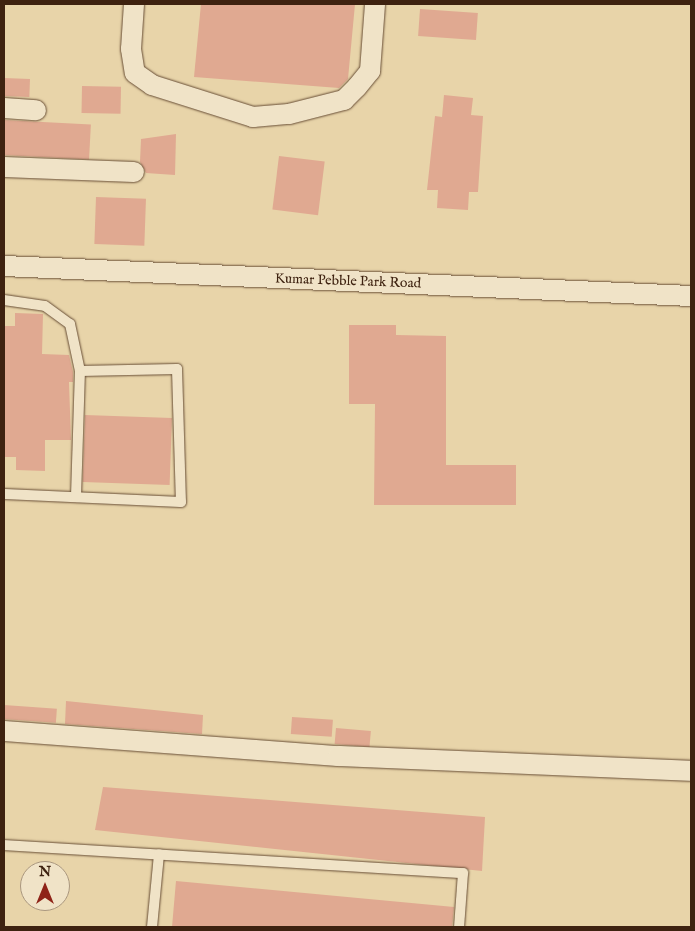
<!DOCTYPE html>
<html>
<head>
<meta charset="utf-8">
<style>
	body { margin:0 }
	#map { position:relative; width:695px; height:931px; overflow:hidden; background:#e8d4a9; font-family:"IM FELL English",serif }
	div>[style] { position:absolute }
	.building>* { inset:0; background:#e0a991; transform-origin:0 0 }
	.roads { filter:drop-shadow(0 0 1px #684e36) drop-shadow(0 0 1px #684e36) }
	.lane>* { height:10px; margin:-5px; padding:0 5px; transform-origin:5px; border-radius:5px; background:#f0e3c7 }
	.street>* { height:20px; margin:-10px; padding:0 10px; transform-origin:10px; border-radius:10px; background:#f0e3c7 }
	span { translate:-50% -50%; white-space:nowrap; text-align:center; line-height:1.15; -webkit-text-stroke:5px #f0e3c7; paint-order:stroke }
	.street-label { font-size:14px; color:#3e2210 }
	.frame { position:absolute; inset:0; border:5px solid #3e2210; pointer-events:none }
	.north { position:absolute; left:20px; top:861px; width:50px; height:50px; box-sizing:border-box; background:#f0e3c7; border:1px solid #a9967e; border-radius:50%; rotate:0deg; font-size:14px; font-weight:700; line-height:20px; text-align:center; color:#3e2210 }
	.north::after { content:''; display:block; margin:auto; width:18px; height:22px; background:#8f2418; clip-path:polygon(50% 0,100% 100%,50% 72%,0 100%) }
</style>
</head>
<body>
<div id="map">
	<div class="building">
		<i style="clip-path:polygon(201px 4px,355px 4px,348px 79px,339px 88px,194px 77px)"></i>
		<i style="left:420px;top:9px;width:58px;height:27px;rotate:4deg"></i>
		<i style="left:4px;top:78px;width:26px;height:18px;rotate:2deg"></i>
		<i style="left:82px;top:86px;width:39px;height:27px;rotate:1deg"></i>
		<i style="clip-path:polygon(444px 95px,473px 98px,471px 115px,483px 116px,478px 192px,469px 192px,468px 210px,437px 208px,438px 190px,427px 190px,435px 116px,442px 117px)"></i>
		<i style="left:4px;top:120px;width:87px;height:35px;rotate:3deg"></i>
		<i style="clip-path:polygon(176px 134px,175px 175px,146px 173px,140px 162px,141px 139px)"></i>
		<i style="left:279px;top:156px;width:46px;height:54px;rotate:7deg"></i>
		<i style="left:96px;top:197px;width:50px;height:47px;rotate:2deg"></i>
		<i style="clip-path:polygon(15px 313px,43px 314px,42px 354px,69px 355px,73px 372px,73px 382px,69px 382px,71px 440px,45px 440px,45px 471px,16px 470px,16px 457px,4px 457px,4px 326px,15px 326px)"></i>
		<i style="clip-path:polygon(349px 325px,396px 325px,396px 335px,446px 336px,446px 465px,516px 465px,516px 505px,374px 505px,375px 404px,349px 404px)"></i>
		<i style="left:85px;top:415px;width:87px;height:67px;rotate:2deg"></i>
		<i style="clip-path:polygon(66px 701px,203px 715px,202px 734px,65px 724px)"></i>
		<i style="left:4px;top:705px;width:53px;height:14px;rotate:4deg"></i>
		<i style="left:292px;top:717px;width:41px;height:17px;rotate:4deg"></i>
		<i style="left:336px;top:728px;width:35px;height:16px;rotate:5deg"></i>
		<i style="clip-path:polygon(103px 787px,485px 817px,482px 871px,95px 830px)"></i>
		<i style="clip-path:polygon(176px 881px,454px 907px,452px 927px,172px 927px)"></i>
	</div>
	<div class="roads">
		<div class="lane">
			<i style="left:4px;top:300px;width:41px;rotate:8.3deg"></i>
			<i style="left:45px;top:306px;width:31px;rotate:36deg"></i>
			<i style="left:70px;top:324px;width:48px;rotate:78deg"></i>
			<i style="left:80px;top:371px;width:97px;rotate:-1.2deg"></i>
			<i style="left:177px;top:369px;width:133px;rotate:88.3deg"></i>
			<i style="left:181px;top:502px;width:177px;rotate:-177.4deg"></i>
			<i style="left:76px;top:497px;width:126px;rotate:-88.2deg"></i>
			<i style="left:4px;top:845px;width:460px;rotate:3.5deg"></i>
			<i style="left:463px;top:873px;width:54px;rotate:94.2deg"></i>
			<i style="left:152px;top:927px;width:73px;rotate:-84.5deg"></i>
		</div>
		<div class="street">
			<i style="left:134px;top:4px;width:45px;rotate:93.8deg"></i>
			<i style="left:131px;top:49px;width:24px;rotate:81deg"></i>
			<i style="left:135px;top:73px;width:21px;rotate:35deg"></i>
			<i style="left:152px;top:85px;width:106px;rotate:17.6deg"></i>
			<i style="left:253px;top:117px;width:36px;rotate:-5deg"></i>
			<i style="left:289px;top:114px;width:57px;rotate:-14.3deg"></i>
			<i style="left:344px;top:100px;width:18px;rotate:-45deg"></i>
			<i style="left:357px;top:87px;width:21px;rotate:-51deg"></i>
			<i style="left:370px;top:71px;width:67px;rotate:-85.7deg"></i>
			<i style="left:4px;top:108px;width:32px;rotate:4deg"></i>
			<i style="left:4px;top:167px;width:130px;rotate:2.2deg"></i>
			<i style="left:4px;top:266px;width:688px;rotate:2.5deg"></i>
			<i style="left:4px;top:731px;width:335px;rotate:4.3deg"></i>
			<i style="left:338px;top:756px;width:353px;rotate:2.4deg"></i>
		</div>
	</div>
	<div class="street-label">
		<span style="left:348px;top:281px;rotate:2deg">Kumar Pebble Park Road</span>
	</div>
	<div class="frame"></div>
	<div class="north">N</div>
</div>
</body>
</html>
